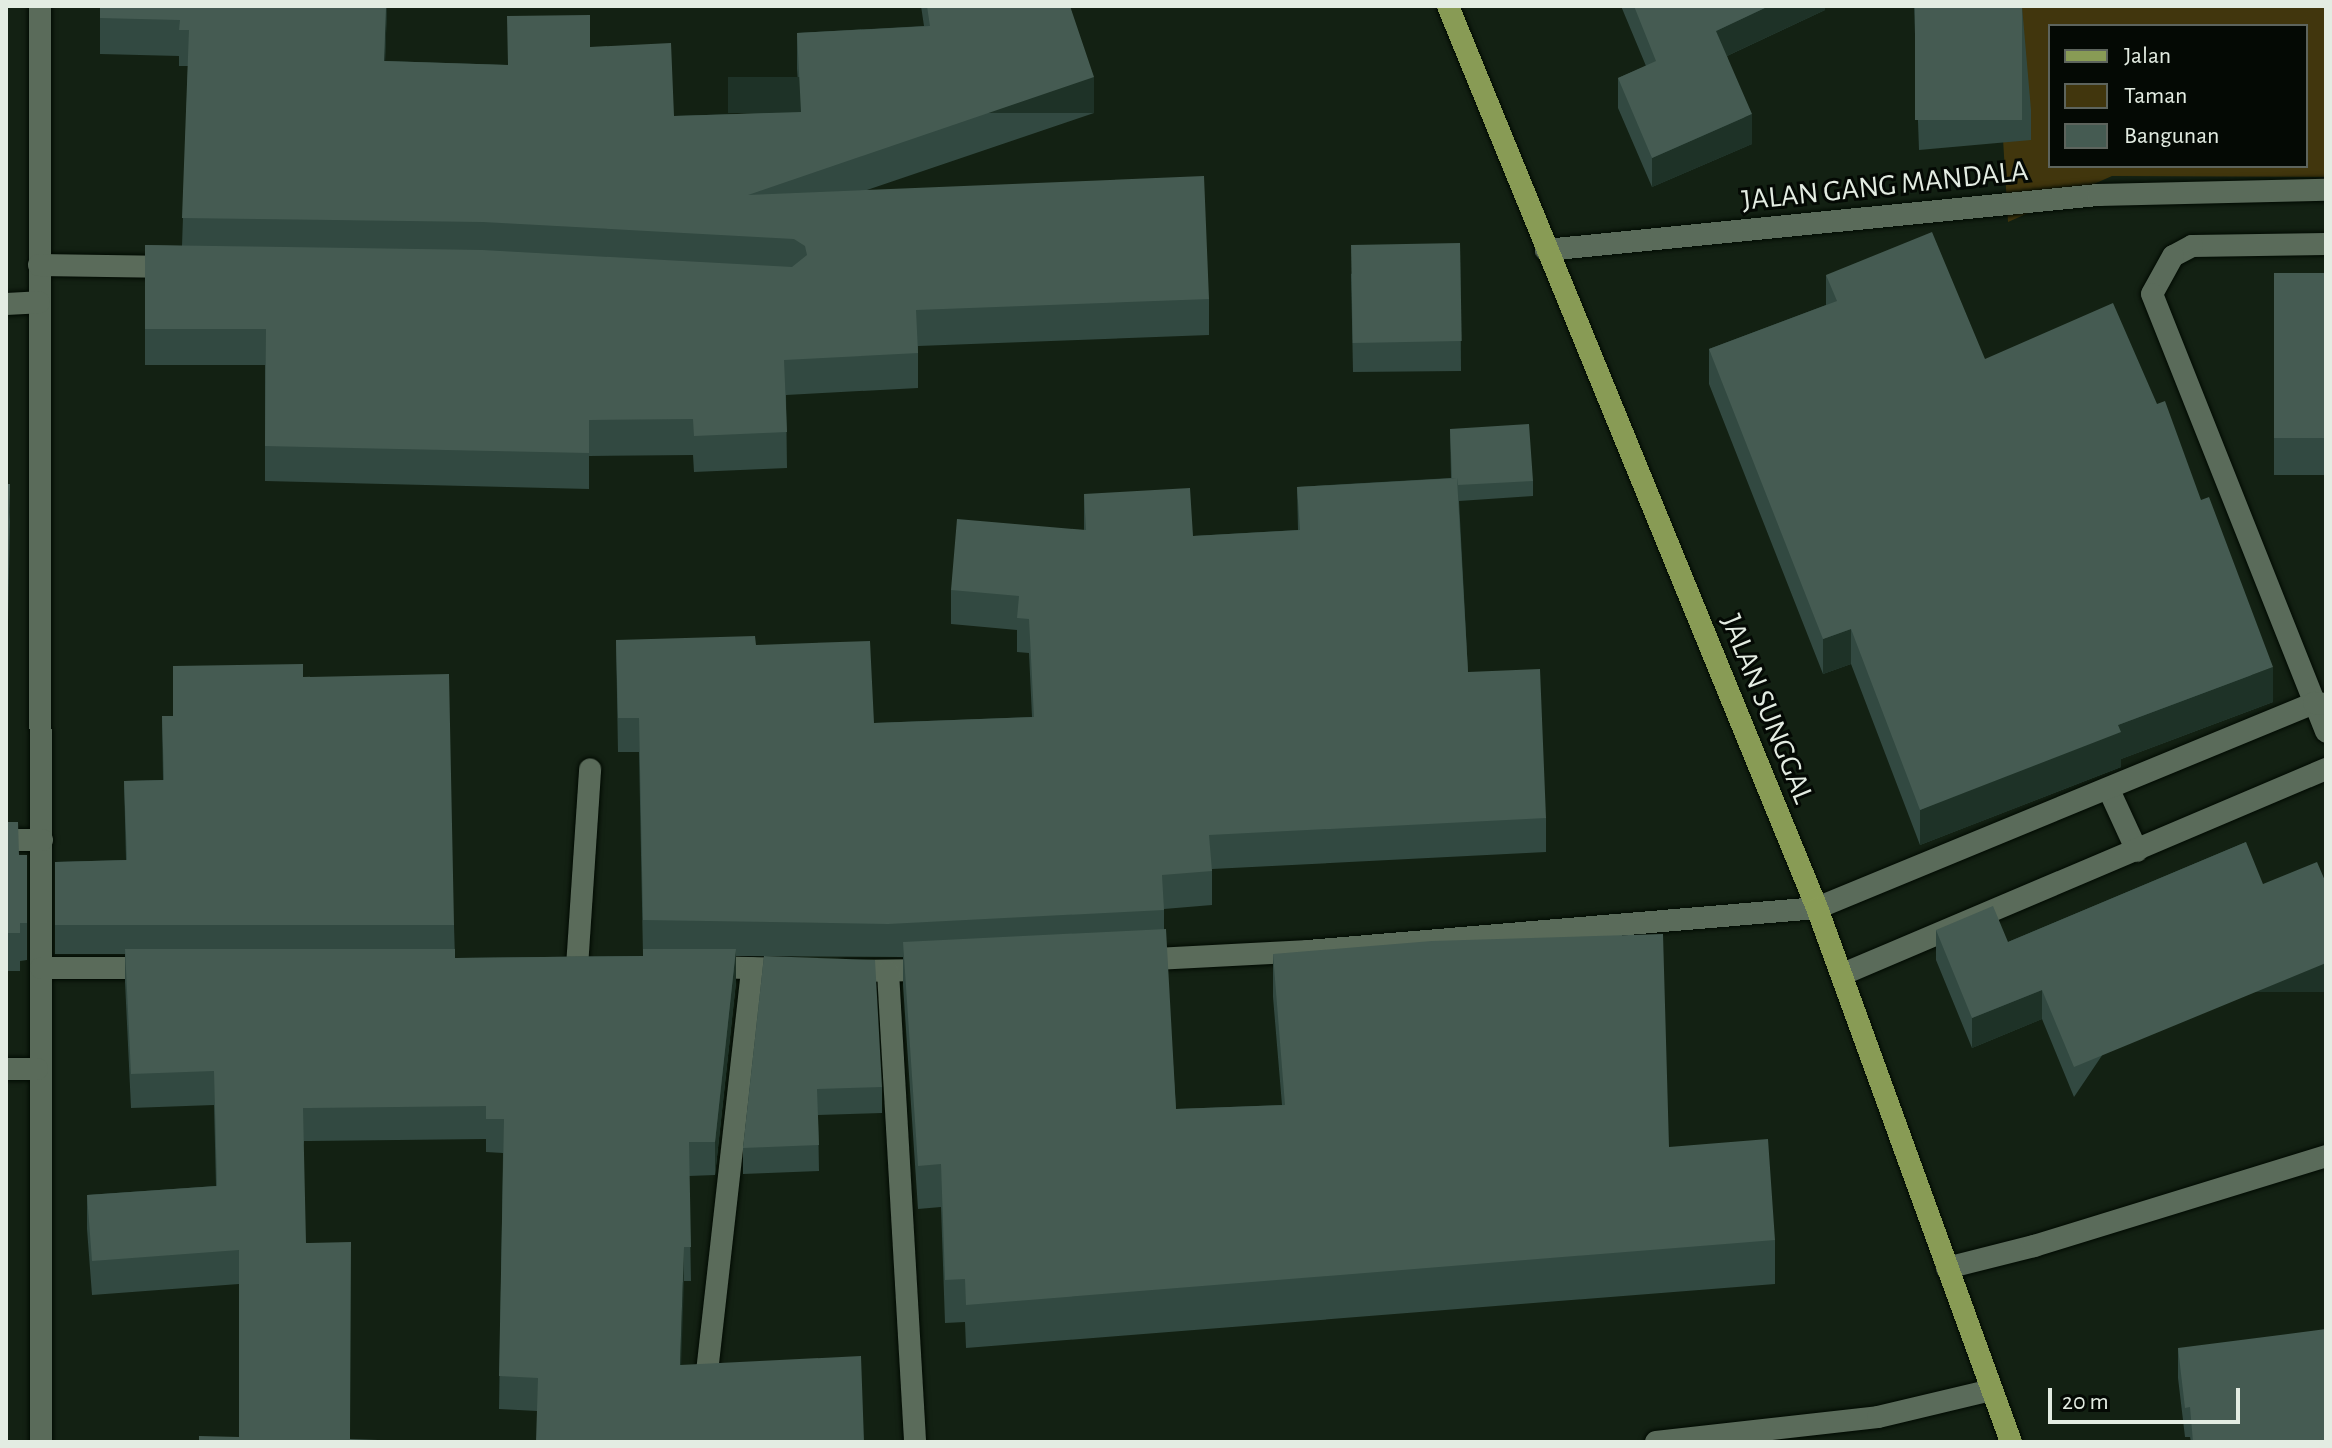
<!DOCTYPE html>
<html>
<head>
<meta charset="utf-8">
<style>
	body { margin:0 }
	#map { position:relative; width:2332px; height:1448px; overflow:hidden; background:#132113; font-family:"Alegreya Sans",sans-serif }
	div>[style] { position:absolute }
	.green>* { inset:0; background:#41360d }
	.roads { filter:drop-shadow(0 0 2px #010a02) drop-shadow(0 0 2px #010a02) }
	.service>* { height:22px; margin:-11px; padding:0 11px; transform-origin:11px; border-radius:11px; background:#5a6b5a }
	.minor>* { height:22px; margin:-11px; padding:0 11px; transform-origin:11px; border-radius:11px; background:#5a6b5a }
	.primary>* { height:22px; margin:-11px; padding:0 11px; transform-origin:11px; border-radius:11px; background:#889b55 }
	.wall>* { inset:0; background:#324941; transform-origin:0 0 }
	.shaded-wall>* { inset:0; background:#1e3227; transform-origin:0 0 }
	.building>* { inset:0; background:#455b52; transform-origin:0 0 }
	span { translate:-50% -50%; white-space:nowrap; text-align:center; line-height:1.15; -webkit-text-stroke:6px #040904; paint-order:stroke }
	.street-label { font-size:30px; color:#e3ece2 }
	.frame { position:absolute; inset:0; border:8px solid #e3ece2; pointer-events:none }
	.legend { position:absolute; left:2048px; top:24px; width:260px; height:144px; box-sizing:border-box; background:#040904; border:2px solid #5d645d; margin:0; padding:10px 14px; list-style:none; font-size:24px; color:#e3ece2 }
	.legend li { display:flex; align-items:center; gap:16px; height:40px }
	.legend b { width:40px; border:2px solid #5d645d }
	.scale { position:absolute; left:2048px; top:1388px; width:192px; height:36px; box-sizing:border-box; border:4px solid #e3ece2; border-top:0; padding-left:10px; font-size:24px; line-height:28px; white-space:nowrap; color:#e3ece2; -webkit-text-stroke:6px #040904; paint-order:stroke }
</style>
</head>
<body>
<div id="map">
	<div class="green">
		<i style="clip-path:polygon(evenodd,1995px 6px,2326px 6px,2326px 177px,2112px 176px,2008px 222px,1995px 6px,2050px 26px,2306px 26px,2306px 166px,2050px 166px,2050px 26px)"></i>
	</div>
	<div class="roads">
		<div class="service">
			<i style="left:577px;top:967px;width:198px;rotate:-86.2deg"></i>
			<i style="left:1947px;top:1268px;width:90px;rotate:-14.2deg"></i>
			<i style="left:2034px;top:1246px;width:306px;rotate:-17.1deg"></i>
		</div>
		<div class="minor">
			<i style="left:40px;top:6px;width:1436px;rotate:89.96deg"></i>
			<i style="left:2326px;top:244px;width:134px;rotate:179.1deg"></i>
			<i style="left:2192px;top:246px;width:21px;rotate:152deg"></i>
			<i style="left:2173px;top:256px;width:43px;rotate:118.9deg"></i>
			<i style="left:2152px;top:294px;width:471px;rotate:68.3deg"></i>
			<i style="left:1546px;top:250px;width:555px;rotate:-5.69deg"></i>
			<i style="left:2098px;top:195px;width:228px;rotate:-1.3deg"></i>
			<i style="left:39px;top:265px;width:135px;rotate:0.8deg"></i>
			<i style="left:6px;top:304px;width:33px;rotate:-3deg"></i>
			<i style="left:2109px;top:790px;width:67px;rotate:65.3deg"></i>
			<i style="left:6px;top:840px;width:36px"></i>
			<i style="left:1137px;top:960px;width:171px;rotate:-3deg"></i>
			<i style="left:1308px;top:951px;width:511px;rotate:-4.83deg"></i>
			<i style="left:1817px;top:908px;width:538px;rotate:-22.41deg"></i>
			<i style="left:2314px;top:703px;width:12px;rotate:5deg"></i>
			<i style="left:706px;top:967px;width:85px;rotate:1.3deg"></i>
			<i style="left:41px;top:968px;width:114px"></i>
			<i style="left:846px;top:971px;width:85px;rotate:-0.7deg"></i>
			<i style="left:888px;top:972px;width:471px;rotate:86.7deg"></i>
			<i style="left:1843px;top:974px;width:525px;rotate:-23deg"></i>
			<i style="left:6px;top:1069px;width:31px"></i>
			<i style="left:707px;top:1372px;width:406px;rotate:-83.6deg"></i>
			<i style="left:1656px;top:1442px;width:223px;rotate:-6.4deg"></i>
			<i style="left:1878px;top:1417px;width:116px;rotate:-13.4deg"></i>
		</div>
		<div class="primary">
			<i style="left:1448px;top:6px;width:975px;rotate:67.75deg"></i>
			<i style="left:1817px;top:908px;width:568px;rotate:70.03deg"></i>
		</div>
	</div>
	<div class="wall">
		<i style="clip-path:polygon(100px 6px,387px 6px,385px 61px,507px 65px,590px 47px,674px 116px,800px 112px,797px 69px,797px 33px,924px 26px,921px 6px,1070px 6px,1094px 113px,867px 190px,1209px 299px,1209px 335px,918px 346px,918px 388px,786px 395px,787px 468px,694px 472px,693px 455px,589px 456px,589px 489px,265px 481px,265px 365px,145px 365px,145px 245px,182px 246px,188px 66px,179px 66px,179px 56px,100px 54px)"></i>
		<i style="clip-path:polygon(1621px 6px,1825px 6px,1825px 10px,1727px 56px,1752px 144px,1652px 187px,1618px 108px,1618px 78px,1646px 66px)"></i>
		<i style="clip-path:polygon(1914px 6px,2022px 6px,2031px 110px,2031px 140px,1919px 150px)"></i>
		<i style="clip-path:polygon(1460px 243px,1461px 371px,1353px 372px,1351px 274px)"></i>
		<i style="left:2326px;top:273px;width:202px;height:52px;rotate:90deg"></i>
		<i style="clip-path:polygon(1826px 275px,1985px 359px,2273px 702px,2121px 759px,2121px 767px,1920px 845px,1851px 664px,1823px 674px,1709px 384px,1709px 349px,1826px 305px)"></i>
		<i style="clip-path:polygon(1450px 429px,1533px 481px,1533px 496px,1459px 501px,1468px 672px,1546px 818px,1546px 852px,1212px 869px,1212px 905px,1164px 909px,1164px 929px,1176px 1109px,1282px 1105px,1273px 997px,1273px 954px,1669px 1147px,1775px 1240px,1775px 1284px,966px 1348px,965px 1322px,945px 1323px,941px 1207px,918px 1209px,903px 985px,903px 957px,736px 956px,736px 982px,715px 1175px,689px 1176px,691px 1281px,684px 1281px,537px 1411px,499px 1409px,503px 1153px,486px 1152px,486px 1139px,304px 1141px,239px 1437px,239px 1284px,92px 1295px,87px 1229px,87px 1195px,216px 1186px,214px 1105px,131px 1108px,125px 982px,125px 954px,55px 954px,55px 862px,126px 860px,124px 781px,163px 780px,162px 716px,173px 716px,303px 677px,454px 925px,455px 958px,643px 956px,639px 752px,618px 752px,616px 640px,756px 645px,874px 723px,1032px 717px,1029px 653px,1017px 652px,1017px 630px,951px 624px,951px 590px,1084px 530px,1084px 494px,1193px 536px,1298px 530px,1297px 487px,1451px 478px)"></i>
		<i style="clip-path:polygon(6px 484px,10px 521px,7px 674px,6px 674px)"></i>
		<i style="clip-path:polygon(6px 822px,19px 855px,27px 855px,27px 960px,20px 961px,20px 971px,6px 971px)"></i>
		<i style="clip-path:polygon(2246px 842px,2074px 1097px,2042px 1019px,1972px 1048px,1936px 960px,1936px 930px,2008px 942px)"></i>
		<i style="clip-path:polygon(764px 956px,882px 1087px,882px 1113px,818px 1115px,819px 1171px,743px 1174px,743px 1148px)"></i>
		<i style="clip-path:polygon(2178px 1348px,2326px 1442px,2191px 1442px,2190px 1437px,2185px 1437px,2178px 1378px)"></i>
	</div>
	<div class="shaded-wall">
		<i style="clip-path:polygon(386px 6px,387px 6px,384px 96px,384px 61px)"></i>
		<i style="clip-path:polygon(1769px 6px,1825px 6px,1825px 10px,1716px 61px,1716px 31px)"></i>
		<i style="left:1094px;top:77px;width:36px;height:366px;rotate:90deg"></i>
		<i style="clip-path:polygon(1752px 114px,1752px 144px,1652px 187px,1652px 158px)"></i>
		<i style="clip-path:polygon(1851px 629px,1851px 664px,1823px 674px,1823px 639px)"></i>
		<i style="clip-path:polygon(2273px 667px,2273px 702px,2121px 759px,2121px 767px,1920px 845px,1920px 810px,2118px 725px)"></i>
		<i style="clip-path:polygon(736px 949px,736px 982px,715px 1175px,715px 1142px)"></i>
		<i style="left:2326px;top:963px;width:29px;height:273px;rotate:90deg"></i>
		<i style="clip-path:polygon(2042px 990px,2042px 1019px,1972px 1048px,1972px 1018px)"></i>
		<i style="clip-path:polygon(684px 1247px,684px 1281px,680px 1399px,680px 1365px)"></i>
	</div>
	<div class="building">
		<i style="clip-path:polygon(100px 6px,386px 6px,384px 61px,508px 65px,507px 16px,590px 15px,590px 47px,671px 43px,674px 116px,801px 112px,797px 33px,930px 26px,927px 6px,1070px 6px,1094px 77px,748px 195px,1204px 176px,1209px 299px,916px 310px,918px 353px,784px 360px,787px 432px,694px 436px,693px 419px,589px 420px,589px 453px,265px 446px,266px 329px,145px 329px,145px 245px,482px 250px,792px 267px,807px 255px,805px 246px,794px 239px,483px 222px,182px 218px,189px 30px,179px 30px,180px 20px,100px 18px)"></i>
		<i style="clip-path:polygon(1634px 6px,1769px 6px,1716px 31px,1752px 114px,1652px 158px,1618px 78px,1656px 61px)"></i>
		<i style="left:1915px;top:6px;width:107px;height:114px"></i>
		<i style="clip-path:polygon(1932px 232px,1985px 359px,2113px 303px,2157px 404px,2165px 401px,2201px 500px,2209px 497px,2273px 667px,2118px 725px,2121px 732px,1920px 810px,1851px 629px,1823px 639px,1709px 349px,1837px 301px,1826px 275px)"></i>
		<i style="left:1460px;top:243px;width:98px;height:109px;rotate:89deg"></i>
		<i style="left:2326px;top:273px;width:165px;height:52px;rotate:90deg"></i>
		<i style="clip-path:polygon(1529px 424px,1533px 481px,1458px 485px,1457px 478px,1452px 478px,1450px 429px)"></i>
		<i style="clip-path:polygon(1457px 478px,1468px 672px,1540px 669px,1546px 818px,1209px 835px,1212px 871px,1162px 875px,1164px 910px,888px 924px,643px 920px,639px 718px,618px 718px,616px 640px,755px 636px,756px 645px,870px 641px,874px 723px,1034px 717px,1029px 619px,1017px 618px,1019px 596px,951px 590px,957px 519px,1086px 530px,1084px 494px,1190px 488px,1193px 536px,1300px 530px,1297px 487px)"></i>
		<i style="clip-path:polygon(6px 484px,10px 484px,7px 637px,6px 637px)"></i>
		<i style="clip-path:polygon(303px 664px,303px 677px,449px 674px,454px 925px,55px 925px,55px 862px,127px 860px,124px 781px,164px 780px,162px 716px,173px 716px,173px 666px)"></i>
		<i style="clip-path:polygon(6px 822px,18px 822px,19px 855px,27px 855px,27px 923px,20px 923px,20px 933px,6px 933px)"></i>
		<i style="clip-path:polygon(2246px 842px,2263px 884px,2317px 862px,2326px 883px,2326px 963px,2074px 1067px,2042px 990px,1972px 1018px,1936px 930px,1993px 906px,2008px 942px)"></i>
		<i style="clip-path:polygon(1166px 929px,1176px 1109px,1285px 1105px,1273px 954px,1432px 941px,1663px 934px,1669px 1147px,1768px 1139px,1775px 1240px,966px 1305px,965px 1279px,945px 1280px,941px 1164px,918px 1166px,903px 942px)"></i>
		<i style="clip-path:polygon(125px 949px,455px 949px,455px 958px,643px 956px,643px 949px,736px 949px,715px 1142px,689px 1142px,691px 1247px,684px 1247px,680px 1365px,861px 1356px,864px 1442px,536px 1442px,538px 1378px,499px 1376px,504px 1119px,486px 1119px,486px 1106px,303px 1108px,306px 1243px,351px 1242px,350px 1439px,435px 1442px,199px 1442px,199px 1436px,239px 1437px,239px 1250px,92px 1261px,87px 1195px,217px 1186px,214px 1071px,131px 1074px)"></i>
		<i style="clip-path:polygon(764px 956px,875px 960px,882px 1087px,817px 1089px,819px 1145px,743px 1148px)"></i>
		<i style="clip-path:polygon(2326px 1329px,2326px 1442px,2193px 1442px,2190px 1407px,2185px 1408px,2178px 1348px)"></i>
	</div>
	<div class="street-label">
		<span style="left:1885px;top:186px;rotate:-6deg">JALAN GANG MANDALA</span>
		<span style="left:1767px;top:709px;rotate:68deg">JALAN SUNGGAL</span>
	</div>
	<div class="frame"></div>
	<ul class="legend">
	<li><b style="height:10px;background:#889b55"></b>Jalan</li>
	<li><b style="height:22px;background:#41360d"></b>Taman</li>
	<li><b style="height:22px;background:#455b52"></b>Bangunan</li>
	</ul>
	<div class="scale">20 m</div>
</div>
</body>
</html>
